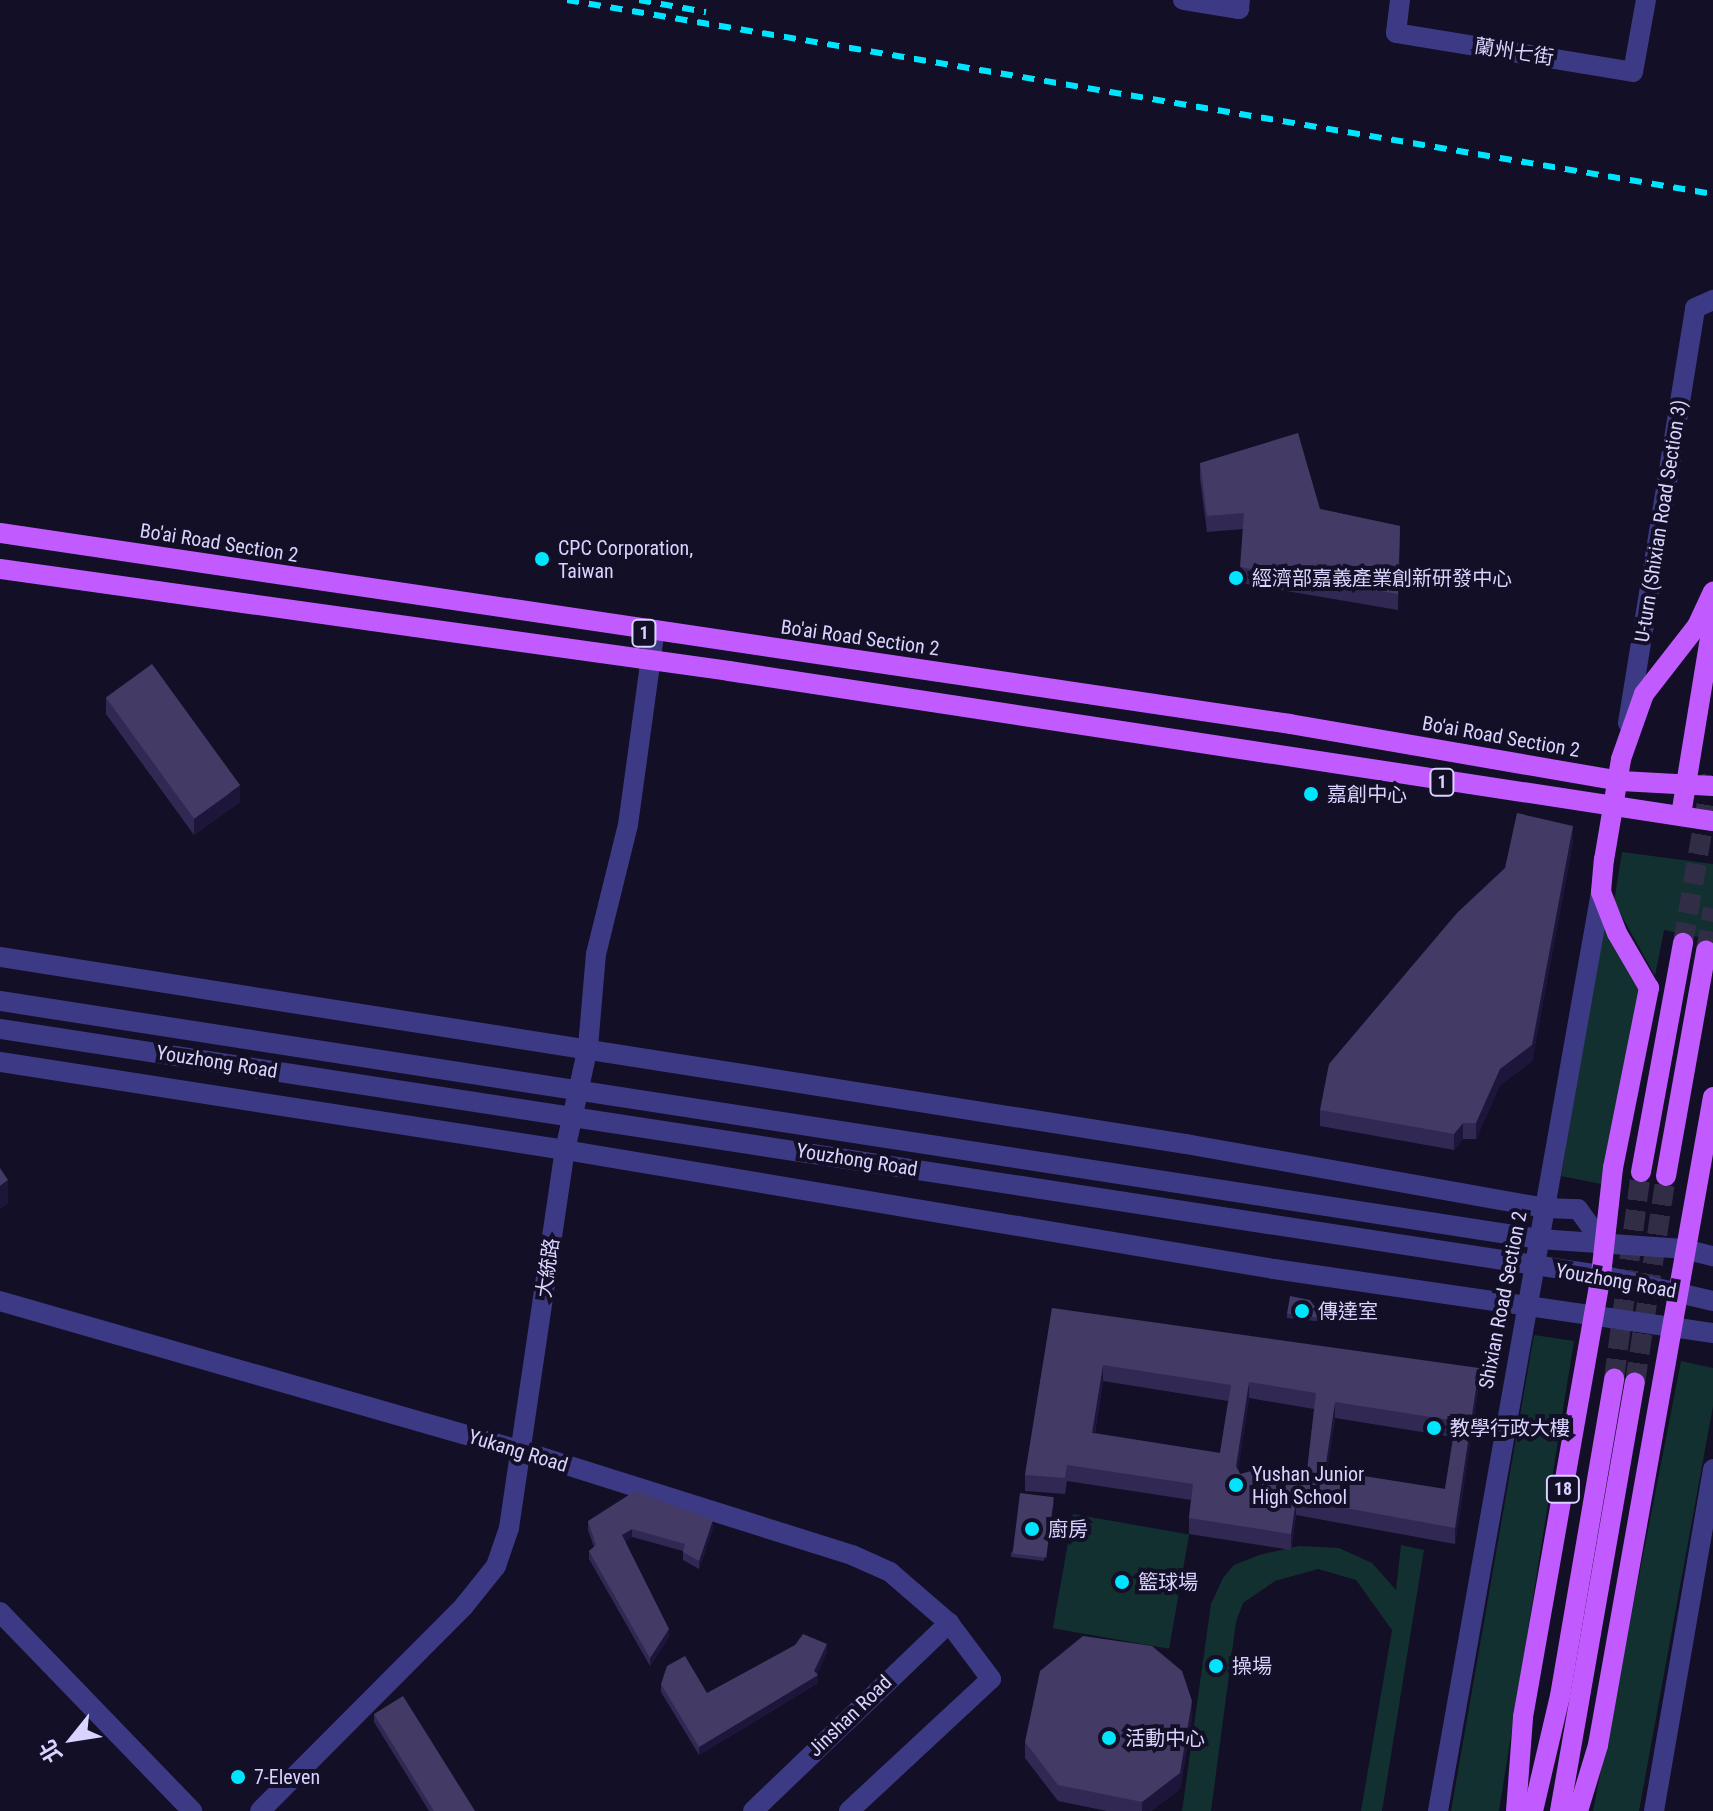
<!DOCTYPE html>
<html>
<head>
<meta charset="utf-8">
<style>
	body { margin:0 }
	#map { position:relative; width:1713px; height:1811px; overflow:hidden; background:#130f26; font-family:"Roboto Condensed","Noto Sans TC",sans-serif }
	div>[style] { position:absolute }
	.green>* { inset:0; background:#12302f; transform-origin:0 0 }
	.major-tunnel>* { height:20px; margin-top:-10px; transform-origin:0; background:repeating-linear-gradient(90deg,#312d47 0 20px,transparent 0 30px) }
	.minor>* { height:20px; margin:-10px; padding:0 10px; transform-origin:10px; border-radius:10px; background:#3d3a85 }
	.major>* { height:20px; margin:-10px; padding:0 10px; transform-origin:10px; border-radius:10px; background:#c25bff }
	.rail>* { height:6px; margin-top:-3px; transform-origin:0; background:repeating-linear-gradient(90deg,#00e5ff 0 12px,transparent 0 22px) }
	.wall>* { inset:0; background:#312854; transform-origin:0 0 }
	.shaded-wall>* { inset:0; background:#1d163a }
	.building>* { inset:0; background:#433a66; transform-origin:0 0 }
	.dots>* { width:22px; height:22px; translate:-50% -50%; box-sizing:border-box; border:4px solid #130f26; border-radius:50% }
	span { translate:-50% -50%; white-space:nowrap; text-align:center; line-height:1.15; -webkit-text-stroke:8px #130f26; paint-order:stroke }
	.shield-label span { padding:2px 6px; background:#130f26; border:2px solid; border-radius:6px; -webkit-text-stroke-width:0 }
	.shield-label { font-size:18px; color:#d9d4ff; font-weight:700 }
	.street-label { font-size:20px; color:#d9d4ff }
	.poi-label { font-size:20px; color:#d9d4ff }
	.left { translate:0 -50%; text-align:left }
	.north { position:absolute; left:32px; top:1699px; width:80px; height:80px; -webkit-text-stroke:6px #130f26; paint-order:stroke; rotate:240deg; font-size:22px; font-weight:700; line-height:32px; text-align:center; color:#d9d4ff }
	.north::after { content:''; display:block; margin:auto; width:28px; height:36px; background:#d9d4ff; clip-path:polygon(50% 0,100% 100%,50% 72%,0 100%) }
</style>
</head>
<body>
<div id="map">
	<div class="green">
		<i style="clip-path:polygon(1622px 852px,1713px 864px,1713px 940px,1664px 930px,1655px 976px,1614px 902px)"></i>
		<i style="clip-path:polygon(1605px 920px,1641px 989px,1601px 1184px,1561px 1176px)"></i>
		<i style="clip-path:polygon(1534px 1335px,1574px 1341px,1499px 1811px,1451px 1811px)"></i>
		<i style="clip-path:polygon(1681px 1361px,1713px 1368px,1713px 1406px,1639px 1811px,1593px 1811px)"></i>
		<i style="left:1073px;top:1514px;width:118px;height:116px;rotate:10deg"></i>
		<i style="clip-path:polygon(1401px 1545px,1424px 1550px,1382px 1811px,1361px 1811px,1392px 1630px,1356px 1580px,1318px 1569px,1275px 1581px,1243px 1603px,1236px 1622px,1211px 1811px,1182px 1811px,1211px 1604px,1223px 1578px,1234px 1565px,1259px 1555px,1299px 1546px,1339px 1548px,1372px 1563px,1396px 1590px)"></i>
	</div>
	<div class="major-tunnel">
		<i style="left:1683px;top:943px;width:178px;rotate:-80.3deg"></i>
		<i style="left:1706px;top:951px;width:43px;rotate:-80.5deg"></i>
		<i style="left:1614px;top:1379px;width:209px;rotate:-82.6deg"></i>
		<i style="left:1635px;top:1383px;width:209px;rotate:-81.5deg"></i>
	</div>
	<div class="minor">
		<i style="left:1183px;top:0;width:57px;rotate:9.1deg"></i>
		<i style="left:1239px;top:9px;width:9px;rotate:-84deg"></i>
		<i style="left:1400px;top:0;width:33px;rotate:97deg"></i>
		<i style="left:1396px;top:33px;width:240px;rotate:9.3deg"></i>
		<i style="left:1633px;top:72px;width:73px;rotate:-79.8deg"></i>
		<i style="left:1628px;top:723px;width:420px;rotate:-80.8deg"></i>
		<i style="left:1695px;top:308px;width:20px;rotate:-24deg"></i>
		<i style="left:0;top:957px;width:1201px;rotate:8.96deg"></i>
		<i style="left:1186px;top:1144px;width:364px;rotate:10.1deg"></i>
		<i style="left:1544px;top:1208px;width:34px;rotate:2deg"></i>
		<i style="left:1578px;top:1209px;width:43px;rotate:54.5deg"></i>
		<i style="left:0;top:1001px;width:1557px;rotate:8.79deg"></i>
		<i style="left:1539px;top:1239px;width:145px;rotate:3.9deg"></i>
		<i style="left:1684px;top:1249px;width:30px;rotate:14deg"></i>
		<i style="left:0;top:1029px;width:1620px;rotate:8.74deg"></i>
		<i style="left:1601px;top:1275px;width:115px;rotate:13.1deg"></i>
		<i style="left:0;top:1062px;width:572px;rotate:8.85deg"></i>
		<i style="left:565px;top:1150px;width:719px;rotate:9.53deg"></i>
		<i style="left:1274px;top:1269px;width:444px;rotate:8.3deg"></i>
		<i style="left:0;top:1301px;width:543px;rotate:16.03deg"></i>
		<i style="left:522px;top:1451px;width:346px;rotate:17.5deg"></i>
		<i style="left:852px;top:1555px;width:42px;rotate:24.1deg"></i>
		<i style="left:890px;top:1572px;width:78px;rotate:40.8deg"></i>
		<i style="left:949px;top:1623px;width:70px;rotate:53.1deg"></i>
		<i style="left:991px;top:1679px;width:194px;rotate:137.1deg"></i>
		<i style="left:0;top:1612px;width:277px;rotate:46deg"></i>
		<i style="left:260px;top:1811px;width:289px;rotate:-45.1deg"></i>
		<i style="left:464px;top:1606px;width:51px;rotate:-51.3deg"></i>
		<i style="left:496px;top:1566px;width:40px;rotate:-71.1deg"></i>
		<i style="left:509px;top:1528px;width:382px;rotate:-81.6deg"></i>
		<i style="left:565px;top:1150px;width:106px;rotate:-77.4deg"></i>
		<i style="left:588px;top:1047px;width:93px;rotate:-85.1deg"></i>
		<i style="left:596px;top:954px;width:133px;rotate:-76.1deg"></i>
		<i style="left:628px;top:825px;width:193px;rotate:-82.2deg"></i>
		<i style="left:753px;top:1811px;width:272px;rotate:-43.8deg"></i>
		<i style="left:1438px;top:1811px;width:933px;rotate:-79.94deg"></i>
		<i style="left:1654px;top:1811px;width:347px;rotate:-80.2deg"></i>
	</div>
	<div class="major">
		<i style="left:0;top:533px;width:1304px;rotate:8.42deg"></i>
		<i style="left:1290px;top:724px;width:336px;rotate:9.8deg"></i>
		<i style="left:1621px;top:781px;width:92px;rotate:3.1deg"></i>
		<i style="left:0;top:569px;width:736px;rotate:7.96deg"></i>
		<i style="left:729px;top:671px;width:995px;rotate:8.67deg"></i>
		<i style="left:1681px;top:815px;width:199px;rotate:-80.7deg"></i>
		<i style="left:1641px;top:1172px;width:233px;rotate:-79.6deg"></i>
		<i style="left:1666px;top:1176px;width:229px;rotate:-79.9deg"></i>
		<i style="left:1516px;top:1811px;width:94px;rotate:-85.7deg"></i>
		<i style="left:1523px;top:1717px;width:449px;rotate:-80deg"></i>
		<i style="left:1601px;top:1275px;width:108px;rotate:-83.6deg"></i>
		<i style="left:1613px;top:1168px;width:184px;rotate:-78.7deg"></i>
		<i style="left:1649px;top:988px;width:64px;rotate:-120.2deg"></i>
		<i style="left:1617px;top:933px;width:44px;rotate:-111.3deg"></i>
		<i style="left:1601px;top:892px;width:32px;rotate:-85deg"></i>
		<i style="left:1604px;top:860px;width:102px;rotate:-80.4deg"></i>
		<i style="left:1621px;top:759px;width:69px;rotate:-70.5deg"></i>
		<i style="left:1644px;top:694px;width:86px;rotate:-52.1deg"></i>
		<i style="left:1697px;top:626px;width:38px;rotate:-65deg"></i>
		<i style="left:1533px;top:1811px;width:118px;rotate:-76.8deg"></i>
		<i style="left:1560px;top:1696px;width:322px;rotate:-80.3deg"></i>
		<i style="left:1560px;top:1811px;width:435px;rotate:-80.1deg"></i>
		<i style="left:1578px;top:1811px;width:69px;rotate:-73.1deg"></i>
		<i style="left:1598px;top:1745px;width:658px;rotate:-79.94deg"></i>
	</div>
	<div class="rail">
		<i style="left:567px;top:0;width:1162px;rotate:9.61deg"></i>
		<i style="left:639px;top:0;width:68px;rotate:10.2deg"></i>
	</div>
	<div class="wall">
		<i style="clip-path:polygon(1200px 463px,1320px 509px,1400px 526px,1398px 610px,1240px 583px,1243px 529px,1207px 532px,1200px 479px)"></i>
		<i style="clip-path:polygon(106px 698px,240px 802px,194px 835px,106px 714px)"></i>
		<i style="clip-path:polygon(1573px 842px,1532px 1061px,1500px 1085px,1476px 1139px,1463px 1139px,1454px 1150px,1320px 1126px,1320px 1110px)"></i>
		<i style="clip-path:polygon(evenodd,1052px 1308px,1479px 1384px,1455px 1544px,1296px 1515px,1291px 1550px,1189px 1534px,1189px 1518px,1191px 1500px,1067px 1481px,1065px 1494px,1025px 1491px,1025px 1475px,1052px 1308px,1103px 1381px,1228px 1401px,1220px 1453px,1095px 1433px,1103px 1381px,1052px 1308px,1249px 1398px,1314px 1409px,1306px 1480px,1289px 1483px,1240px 1474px,1238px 1469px,1249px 1398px,1052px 1308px,1335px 1418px,1453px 1437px,1445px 1489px,1327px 1470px,1335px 1418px)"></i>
		<i style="left:1287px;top:1314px;width:36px;height:4px;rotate:6deg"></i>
		<i style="clip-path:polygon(1054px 1501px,1044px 1561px,1011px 1557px,1011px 1553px)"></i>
		<i style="clip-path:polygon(588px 1521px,713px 1528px,699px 1569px,683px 1560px,683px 1551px,632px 1537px,625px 1541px,669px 1637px,650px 1666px,589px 1559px,589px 1551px,594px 1547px,588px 1530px)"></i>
		<i style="clip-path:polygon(827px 1652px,817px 1674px,818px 1683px,699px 1755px,661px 1692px,661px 1684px,707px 1693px)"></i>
		<i style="clip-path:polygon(374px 1714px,475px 1811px,429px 1811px,374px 1722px)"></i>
		<i style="clip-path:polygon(1192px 1717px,1180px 1789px,1151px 1811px,1107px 1811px,1058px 1801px,1025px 1758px,1025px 1742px)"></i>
	</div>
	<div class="shaded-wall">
		<i style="clip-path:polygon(240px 786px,240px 802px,194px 835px,194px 819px)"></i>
		<i style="clip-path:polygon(1573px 826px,1573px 842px,1532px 1061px,1500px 1085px,1476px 1139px,1476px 1123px)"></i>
		<i style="clip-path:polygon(1463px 1123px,1463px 1139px,1454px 1150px,1454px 1134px)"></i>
		<i style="clip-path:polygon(8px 1180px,8px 1204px,0 1209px,0 1186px)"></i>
		<i style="clip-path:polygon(1103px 1365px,1103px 1381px,1092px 1449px,1092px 1433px)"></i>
		<i style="clip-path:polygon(1479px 1368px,1479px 1384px,1455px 1544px,1455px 1528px)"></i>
		<i style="clip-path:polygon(1249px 1382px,1249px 1398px,1236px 1482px,1236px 1466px)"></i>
		<i style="clip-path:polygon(1335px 1402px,1335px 1418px,1325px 1486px,1325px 1470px)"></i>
		<i style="clip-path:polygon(1296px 1499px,1296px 1515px,1291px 1550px,1291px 1534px)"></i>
		<i style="clip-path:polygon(713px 1520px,713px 1528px,699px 1569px,699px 1561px)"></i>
		<i style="clip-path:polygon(632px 1529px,632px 1537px,622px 1543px,622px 1535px)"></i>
		<i style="clip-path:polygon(669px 1629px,669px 1637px,650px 1666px,650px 1658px)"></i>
		<i style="clip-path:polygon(827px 1644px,827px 1652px,816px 1676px,818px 1675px,818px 1683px,699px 1755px,699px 1747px,814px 1671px)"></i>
		<i style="clip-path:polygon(1192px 1701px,1192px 1717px,1180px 1789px,1151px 1811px,1142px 1811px,1142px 1802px)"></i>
	</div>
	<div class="building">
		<i style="clip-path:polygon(1298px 433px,1320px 509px,1400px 526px,1398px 594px,1240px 567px,1244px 513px,1207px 516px,1200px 463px)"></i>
		<i style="left:152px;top:664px;width:150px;height:57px;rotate:54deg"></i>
		<i style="clip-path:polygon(1517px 813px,1573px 826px,1532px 1045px,1500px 1069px,1476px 1123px,1463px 1123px,1454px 1134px,1320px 1110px,1329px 1064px,1457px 913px,1505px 868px)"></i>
		<i style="clip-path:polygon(0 1168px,8px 1180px,0 1186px)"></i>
		<i style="clip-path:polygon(1290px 1296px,1310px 1300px,1323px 1318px,1287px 1314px)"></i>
		<i style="clip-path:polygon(evenodd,1052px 1308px,1479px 1368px,1455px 1528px,1296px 1499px,1291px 1534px,1189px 1518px,1193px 1484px,1067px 1465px,1065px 1478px,1025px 1475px,1052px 1308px,1103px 1365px,1231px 1385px,1220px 1453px,1092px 1433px,1103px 1365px,1052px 1308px,1249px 1382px,1316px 1393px,1306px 1480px,1288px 1483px,1289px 1476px,1255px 1470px,1240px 1474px,1236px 1466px,1249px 1382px,1052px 1308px,1335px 1402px,1456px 1421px,1445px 1489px,1325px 1470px,1335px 1402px)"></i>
		<i style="clip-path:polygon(635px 1491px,713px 1520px,699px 1561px,683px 1552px,685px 1544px,632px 1529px,622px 1535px,669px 1629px,650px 1658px,589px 1551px,596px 1545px,588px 1521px)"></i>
		<i style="left:1020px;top:1493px;width:34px;height:61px;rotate:7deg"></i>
		<i style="clip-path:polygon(803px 1634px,827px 1644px,814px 1671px,818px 1675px,699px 1747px,661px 1684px,667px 1666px,685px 1656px,707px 1693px,795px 1645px)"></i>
		<i style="clip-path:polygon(1083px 1636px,1152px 1646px,1182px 1671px,1192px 1701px,1180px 1773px,1142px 1802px,1058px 1785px,1025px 1742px,1040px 1671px)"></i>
		<i style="clip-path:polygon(403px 1696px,475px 1811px,434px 1811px,374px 1714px)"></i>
	</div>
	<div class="dots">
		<i style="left:542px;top:559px;background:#00e5ff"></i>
		<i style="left:1236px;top:578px;background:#00e5ff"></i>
		<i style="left:1311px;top:794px;background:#00e5ff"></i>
		<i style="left:1302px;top:1311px;background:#00e5ff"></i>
		<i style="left:1434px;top:1428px;background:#00e5ff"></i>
		<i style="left:1236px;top:1485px;background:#00e5ff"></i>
		<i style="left:1032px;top:1529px;background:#00e5ff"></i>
		<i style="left:1122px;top:1582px;background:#00e5ff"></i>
		<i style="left:1216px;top:1666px;background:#00e5ff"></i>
		<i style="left:1109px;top:1738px;background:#00e5ff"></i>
		<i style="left:238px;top:1777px;background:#00e5ff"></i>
	</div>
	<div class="shield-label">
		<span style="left:644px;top:633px">1</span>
		<span style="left:1442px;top:782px">1</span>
		<span style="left:1563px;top:1489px">18</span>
	</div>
	<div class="street-label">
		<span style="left:1514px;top:52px;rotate:9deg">蘭州七街</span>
		<span style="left:1661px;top:521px;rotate:-81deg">U-turn (Shixian Road Section 3)</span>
		<span style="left:219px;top:543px;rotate:9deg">Bo'ai Road Section 2</span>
		<span style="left:860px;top:638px;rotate:8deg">Bo'ai Road Section 2</span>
		<span style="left:1501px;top:737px;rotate:10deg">Bo'ai Road Section 2</span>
		<span style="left:217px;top:1062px;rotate:9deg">Youzhong Road</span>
		<span style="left:857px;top:1160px;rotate:9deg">Youzhong Road</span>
		<span style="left:548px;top:1268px;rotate:-82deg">大統路</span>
		<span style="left:1616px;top:1281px;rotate:10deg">Youzhong Road</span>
		<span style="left:1503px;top:1300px;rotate:-79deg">Shixian Road Section 2</span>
		<span style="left:518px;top:1451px;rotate:17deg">Yukang Road</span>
		<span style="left:850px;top:1716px;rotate:-44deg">Jinshan Road</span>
	</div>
	<div class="poi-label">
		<span class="left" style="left:558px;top:560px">CPC Corporation,<br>Taiwan</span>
		<span class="left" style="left:1252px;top:578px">經濟部嘉義產業創新研發中心</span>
		<span class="left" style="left:1327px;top:794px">嘉創中心</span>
		<span class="left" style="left:1318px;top:1311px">傳達室</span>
		<span class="left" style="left:1450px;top:1428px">教學行政大樓</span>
		<span class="left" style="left:1252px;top:1486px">Yushan Junior<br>High School</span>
		<span class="left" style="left:1048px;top:1529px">廚房</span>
		<span class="left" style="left:1138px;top:1582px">籃球場</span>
		<span class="left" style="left:1232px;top:1666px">操場</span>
		<span class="left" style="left:1125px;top:1738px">活動中心</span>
		<span class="left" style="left:254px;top:1777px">7-Eleven</span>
	</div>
	<div class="north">北</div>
</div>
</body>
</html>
